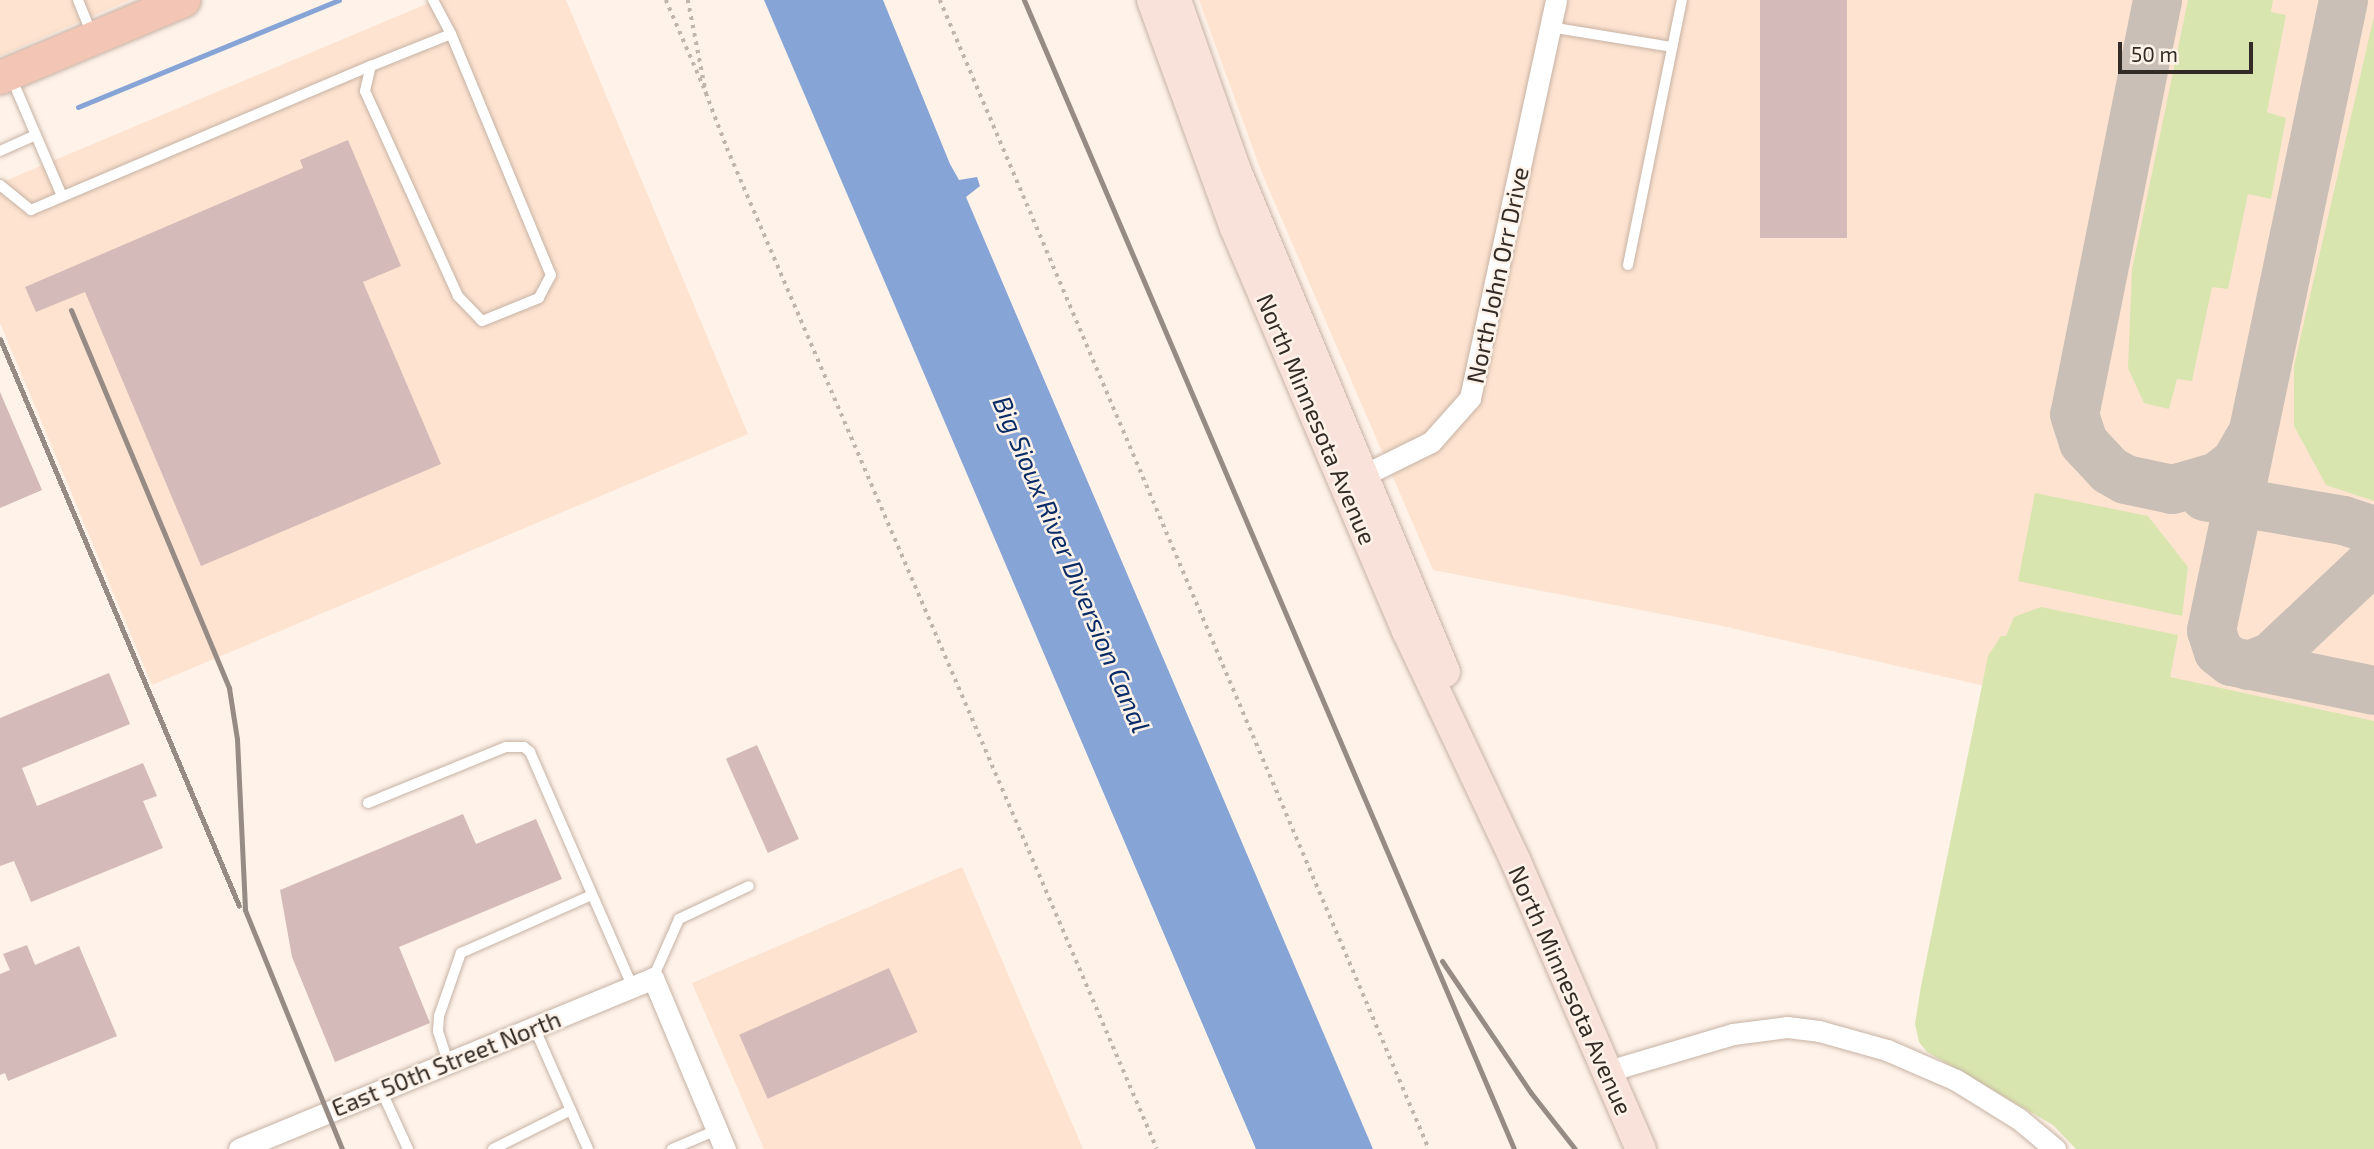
<!DOCTYPE html>
<html>
<head>
<meta charset="utf-8">
<style>
	body { margin:0 }
	#map { position:relative; width:2374px; height:1149px; overflow:hidden; background:#fef2e9; font-family:"Exo 2",sans-serif }
	div>[style] { position:absolute }
	.built>* { inset:0; background:#fee3d0 }
	.green>* { inset:0; background:#d9e5af }
	.water>* { inset:0; background:#86a4d5 }
	.stream>* { height:5px; margin:-2.5px; padding:0 2.5px; transform-origin:2.5px; border-radius:2.5px; background:#86a4d5 }
	.taxiway>* { height:49px; margin:-24.5px; padding:0 24.5px; transform-origin:24.5px; border-radius:24.5px; background:#cabfb7 }
	.building>* { inset:0; background:#d4bab8; transform-origin:0 0 }
	.path>* { height:3.5px; margin-top:-1.75px; transform-origin:0; background:repeating-linear-gradient(90deg,#c0b5ad 0 3.5px,transparent 0 8.5px) }
	.roads { filter:drop-shadow(0 0 2px #c6b2a4) drop-shadow(0 0 2px #c6b2a4) }
	.lane>* { height:10px; margin:-5px; padding:0 5px; transform-origin:5px; border-radius:5px; background:#fff }
	.street>* { height:21px; margin:-10.5px; padding:0 10.5px; transform-origin:10.5px; border-radius:10.5px; background:#fff }
	.secondary>* { height:30px; margin:-15px; padding:0 15px; transform-origin:15px; border-radius:15px; background:#f9e2da }
	.primary>* { height:33px; margin:-16.5px; padding:0 16.5px; transform-origin:16.5px; border-radius:16.5px; background:#f2c5b4 }
	.rail>* { height:5px; margin:-2.5px; padding:0 2.5px; transform-origin:2.5px; border-radius:2.5px; background:#968c85 }
	span { translate:-50% -50%; white-space:nowrap; text-align:center; line-height:1.15; -webkit-text-stroke:5px #fef2e9; paint-order:stroke }
	.street-label { font-size:24px; color:#332b26 }
	.water-label { font-size:26px; color:#092c66; font-style:italic }
	.scale { position:absolute; left:2118px; top:42px; width:135px; height:32px; box-sizing:border-box; border:4px solid #332b26; border-top:0; padding-left:9px; font-size:21px; line-height:24px; white-space:nowrap; color:#332b26; -webkit-text-stroke:5px #fef2e9; paint-order:stroke }
</style>
</head>
<body>
<div id="map">
	<div class="built">
		<i style="clip-path:polygon(0 0,130px 0,0 56px)"></i>
		<i style="clip-path:polygon(436px 0,566px 0,748px 434px,152px 685px,0 323px,0 183px)"></i>
		<i style="clip-path:polygon(1199px 0,2374px 0,2374px 1149px,2077px 707px,1718px 625px,1433px 570px,1261px 171px)"></i>
		<i style="clip-path:polygon(962px 867px,1083px 1149px,764px 1149px,692px 983px)"></i>
	</div>
	<div class="green">
		<i style="clip-path:polygon(2188px 0,2273px 0,2271px 12px,2286px 15px,2267px 112px,2286px 118px,2271px 199px,2248px 194px,2228px 289px,2212px 287px,2192px 381px,2177px 379px,2169px 409px,2144px 403px,2128px 368px,2132px 269px)"></i>
		<i style="clip-path:polygon(2374px 16px,2374px 501px,2326px 485px,2294px 426px,2294px 366px)"></i>
		<i style="clip-path:polygon(2035px 493px,2148px 516px,2188px 567px,2182px 616px,2018px 581px)"></i>
		<i style="clip-path:polygon(2041px 607px,2178px 635px,2170px 677px,2374px 721px,2374px 1149px,2076px 1149px,2053px 1125px,1927px 1052px,1919px 1042px,1915px 1024px,1921px 986px,1988px 656px,2001px 636px,2006px 636px,2014px 617px)"></i>
	</div>
	<div class="water">
		<i style="clip-path:polygon(764px 0,883px 0,950px 164px,959px 180px,977px 177px,980px 186px,966px 197px,1373px 1149px,1256px 1149px)"></i>
	</div>
	<div class="stream">
		<i style="left:78px;top:107px;width:282px;rotate:-22.3deg"></i>
	</div>
	<div class="taxiway">
		<i style="left:2157px;top:0;width:422px;rotate:101.3deg"></i>
		<i style="left:2074px;top:414px;width:29px;rotate:72deg"></i>
		<i style="left:2083px;top:442px;width:38px;rotate:47deg"></i>
		<i style="left:2109px;top:470px;width:18px;rotate:29deg"></i>
		<i style="left:2125px;top:479px;width:48px;rotate:12deg"></i>
		<i style="left:2172px;top:489px;width:47px;rotate:-16.1deg"></i>
		<i style="left:2217px;top:476px;width:23px;rotate:-38deg"></i>
		<i style="left:2235px;top:462px;width:30px;rotate:-60deg"></i>
		<i style="left:2343px;top:0;width:644px;rotate:101.83deg"></i>
		<i style="left:2211px;top:630px;width:22px;rotate:72deg"></i>
		<i style="left:2218px;top:651px;width:16px;rotate:38deg"></i>
		<i style="left:2231px;top:661px;width:146px;rotate:11.5deg"></i>
		<i style="left:2204px;top:496px;width:141px;rotate:9.8deg"></i>
		<i style="left:2343px;top:520px;width:33px;rotate:18deg"></i>
		<i style="left:2248px;top:665px;width:25px;rotate:-21deg"></i>
		<i style="left:2271px;top:656px;width:141px;rotate:-43.3deg"></i>
	</div>
	<div class="building">
		<i style="left:1760px;top:0;width:87px;height:238px"></i>
		<i style="clip-path:polygon(348px 140px,401px 266px,363px 282px,441px 464px,201px 566px,85px 292px,36px 312px,25px 287px,303px 168px,300px 160px)"></i>
		<i style="clip-path:polygon(0 392px,42px 490px,0 508px)"></i>
		<i style="clip-path:polygon(109px 673px,130px 724px,22px 768px,37px 806px,143px 763px,157px 796px,143px 801px,163px 848px,31px 902px,14px 861px,0 866px,0 718px)"></i>
		<i style="left:757px;top:745px;width:103px;height:34px;rotate:66deg"></i>
		<i style="clip-path:polygon(463px 814px,476px 844px,536px 819px,562px 879px,399px 947px,430px 1023px,335px 1062px,292px 957px,280px 890px)"></i>
		<i style="clip-path:polygon(27px 945px,35px 965px,79px 946px,117px 1036px,8px 1081px,5px 1073px,0 1075px,0 974px,10px 970px,3px 954px)"></i>
		<i style="left:889px;top:968px;width:70px;height:164px;rotate:66deg"></i>
	</div>
	<div class="path">
		<i style="left:666px;top:0;width:96px;rotate:66.6deg"></i>
		<i style="left:688px;top:0;width:95px;rotate:79deg"></i>
		<i style="left:706px;top:93px;width:59px;rotate:69.1deg"></i>
		<i style="left:727px;top:148px;width:1089px;rotate:66.75deg"></i>
		<i style="left:940px;top:0;width:1249px;rotate:66.95deg"></i>
	</div>
	<div class="roads">
		<div class="lane">
			<i style="left:78px;top:0;width:38px;rotate:68deg"></i>
			<i style="left:433px;top:0;width:38px;rotate:62deg"></i>
			<i style="left:451px;top:34px;width:261px;rotate:67.5deg"></i>
			<i style="left:551px;top:275px;width:26px;rotate:118deg"></i>
			<i style="left:539px;top:298px;width:61px;rotate:158deg"></i>
			<i style="left:482px;top:321px;width:35px;rotate:-134deg"></i>
			<i style="left:458px;top:296px;width:225px;rotate:-114.4deg"></i>
			<i style="left:365px;top:91px;width:26px;rotate:-77deg"></i>
			<i style="left:371px;top:66px;width:86px;rotate:-21.8deg"></i>
			<i style="left:1550px;top:27px;width:124px;rotate:9.3deg"></i>
			<i style="left:11px;top:77px;width:129px;rotate:66.8deg"></i>
			<i style="left:0;top:151px;width:39px;rotate:-24deg"></i>
			<i style="left:0;top:185px;width:40px;rotate:39deg"></i>
			<i style="left:31px;top:210px;width:369px;rotate:-23deg"></i>
			<i style="left:1628px;top:265px;width:270px;rotate:-78.5deg"></i>
			<i style="left:368px;top:803px;width:149px;rotate:-22.1deg"></i>
			<i style="left:506px;top:747px;width:18px"></i>
			<i style="left:524px;top:747px;width:8px;rotate:40deg"></i>
			<i style="left:530px;top:752px;width:255px;rotate:66.4deg"></i>
			<i style="left:653px;top:978px;width:64px;rotate:-66.2deg"></i>
			<i style="left:679px;top:919px;width:77px;rotate:-25.2deg"></i>
			<i style="left:534px;top:1027px;width:133px;rotate:66.1deg"></i>
			<i style="left:448px;top:1062px;width:33px;rotate:-108deg"></i>
			<i style="left:438px;top:1031px;width:15px;rotate:-86deg"></i>
			<i style="left:439px;top:1016px;width:67px;rotate:-70.8deg"></i>
			<i style="left:461px;top:953px;width:143px;rotate:-23.9deg"></i>
			<i style="left:381px;top:1090px;width:65px;rotate:65.4deg"></i>
			<i style="left:493px;top:1149px;width:87px;rotate:-26.6deg"></i>
			<i style="left:672px;top:1149px;width:49px;rotate:-22.9deg"></i>
		</div>
		<div class="street">
			<i style="left:1352px;top:481px;width:88px;rotate:-26.3deg"></i>
			<i style="left:1431px;top:442px;width:59px;rotate:-48.4deg"></i>
			<i style="left:1470px;top:398px;width:407px;rotate:-77.8deg"></i>
			<i style="left:1608px;top:1071px;width:130px;rotate:-16.5deg"></i>
			<i style="left:1733px;top:1034px;width:54px;rotate:-7.4deg"></i>
			<i style="left:1787px;top:1027px;width:32px;rotate:7deg"></i>
			<i style="left:1819px;top:1031px;width:71px;rotate:15.6deg"></i>
			<i style="left:1887px;top:1050px;width:75px;rotate:23.5deg"></i>
			<i style="left:1956px;top:1080px;width:74px;rotate:31.8deg"></i>
			<i style="left:2019px;top:1119px;width:47px;rotate:39.8deg"></i>
			<i style="left:239px;top:1149px;width:448px;rotate:-22.4deg"></i>
			<i style="left:653px;top:978px;width:186px;rotate:67.2deg"></i>
		</div>
		<div class="secondary">
			<i style="left:1152px;top:0;width:243px;rotate:70deg"></i>
			<i style="left:1235px;top:228px;width:438px;rotate:66.9deg"></i>
			<i style="left:1407px;top:631px;width:255px;rotate:64.7deg"></i>
			<i style="left:1516px;top:862px;width:313px;rotate:66.5deg"></i>
			<i style="left:1176px;top:0;width:178px;rotate:70.6deg"></i>
			<i style="left:1235px;top:168px;width:546px;rotate:67.38deg"></i>
		</div>
		<div class="primary">
			<i style="left:0;top:77px;width:199px;rotate:-22.8deg"></i>
		</div>
	</div>
	<div class="rail">
		<i style="left:1024px;top:0;width:1249px;rotate:66.9deg"></i>
		<i style="left:71px;top:310px;width:410px;rotate:67.3deg"></i>
		<i style="left:229px;top:688px;width:52px;rotate:81.1deg"></i>
		<i style="left:237px;top:739px;width:171px;rotate:87.3deg"></i>
		<i style="left:245px;top:910px;width:258px;rotate:67.9deg"></i>
		<i style="left:0;top:339px;width:615px;rotate:67.14deg"></i>
		<i style="left:1442px;top:961px;width:159px;rotate:56deg"></i>
		<i style="left:1531px;top:1093px;width:71px;rotate:51.8deg"></i>
	</div>
	<div class="street-label">
		<span style="left:1497px;top:275px;rotate:-78deg">North John Orr Drive</span>
		<span style="left:1317px;top:419px;rotate:67deg">North Minnesota Avenue</span>
		<span style="left:1571px;top:990px;rotate:66deg">North Minnesota Avenue</span>
		<span style="left:446px;top:1063px;rotate:-22deg">East 50th Street North</span>
	</div>
	<div class="water-label">
		<span style="left:1072px;top:564px;rotate:67deg">Big Sioux River Diversion Canal</span>
	</div>
	<div class="scale">50 m</div>
</div>
</body>
</html>
